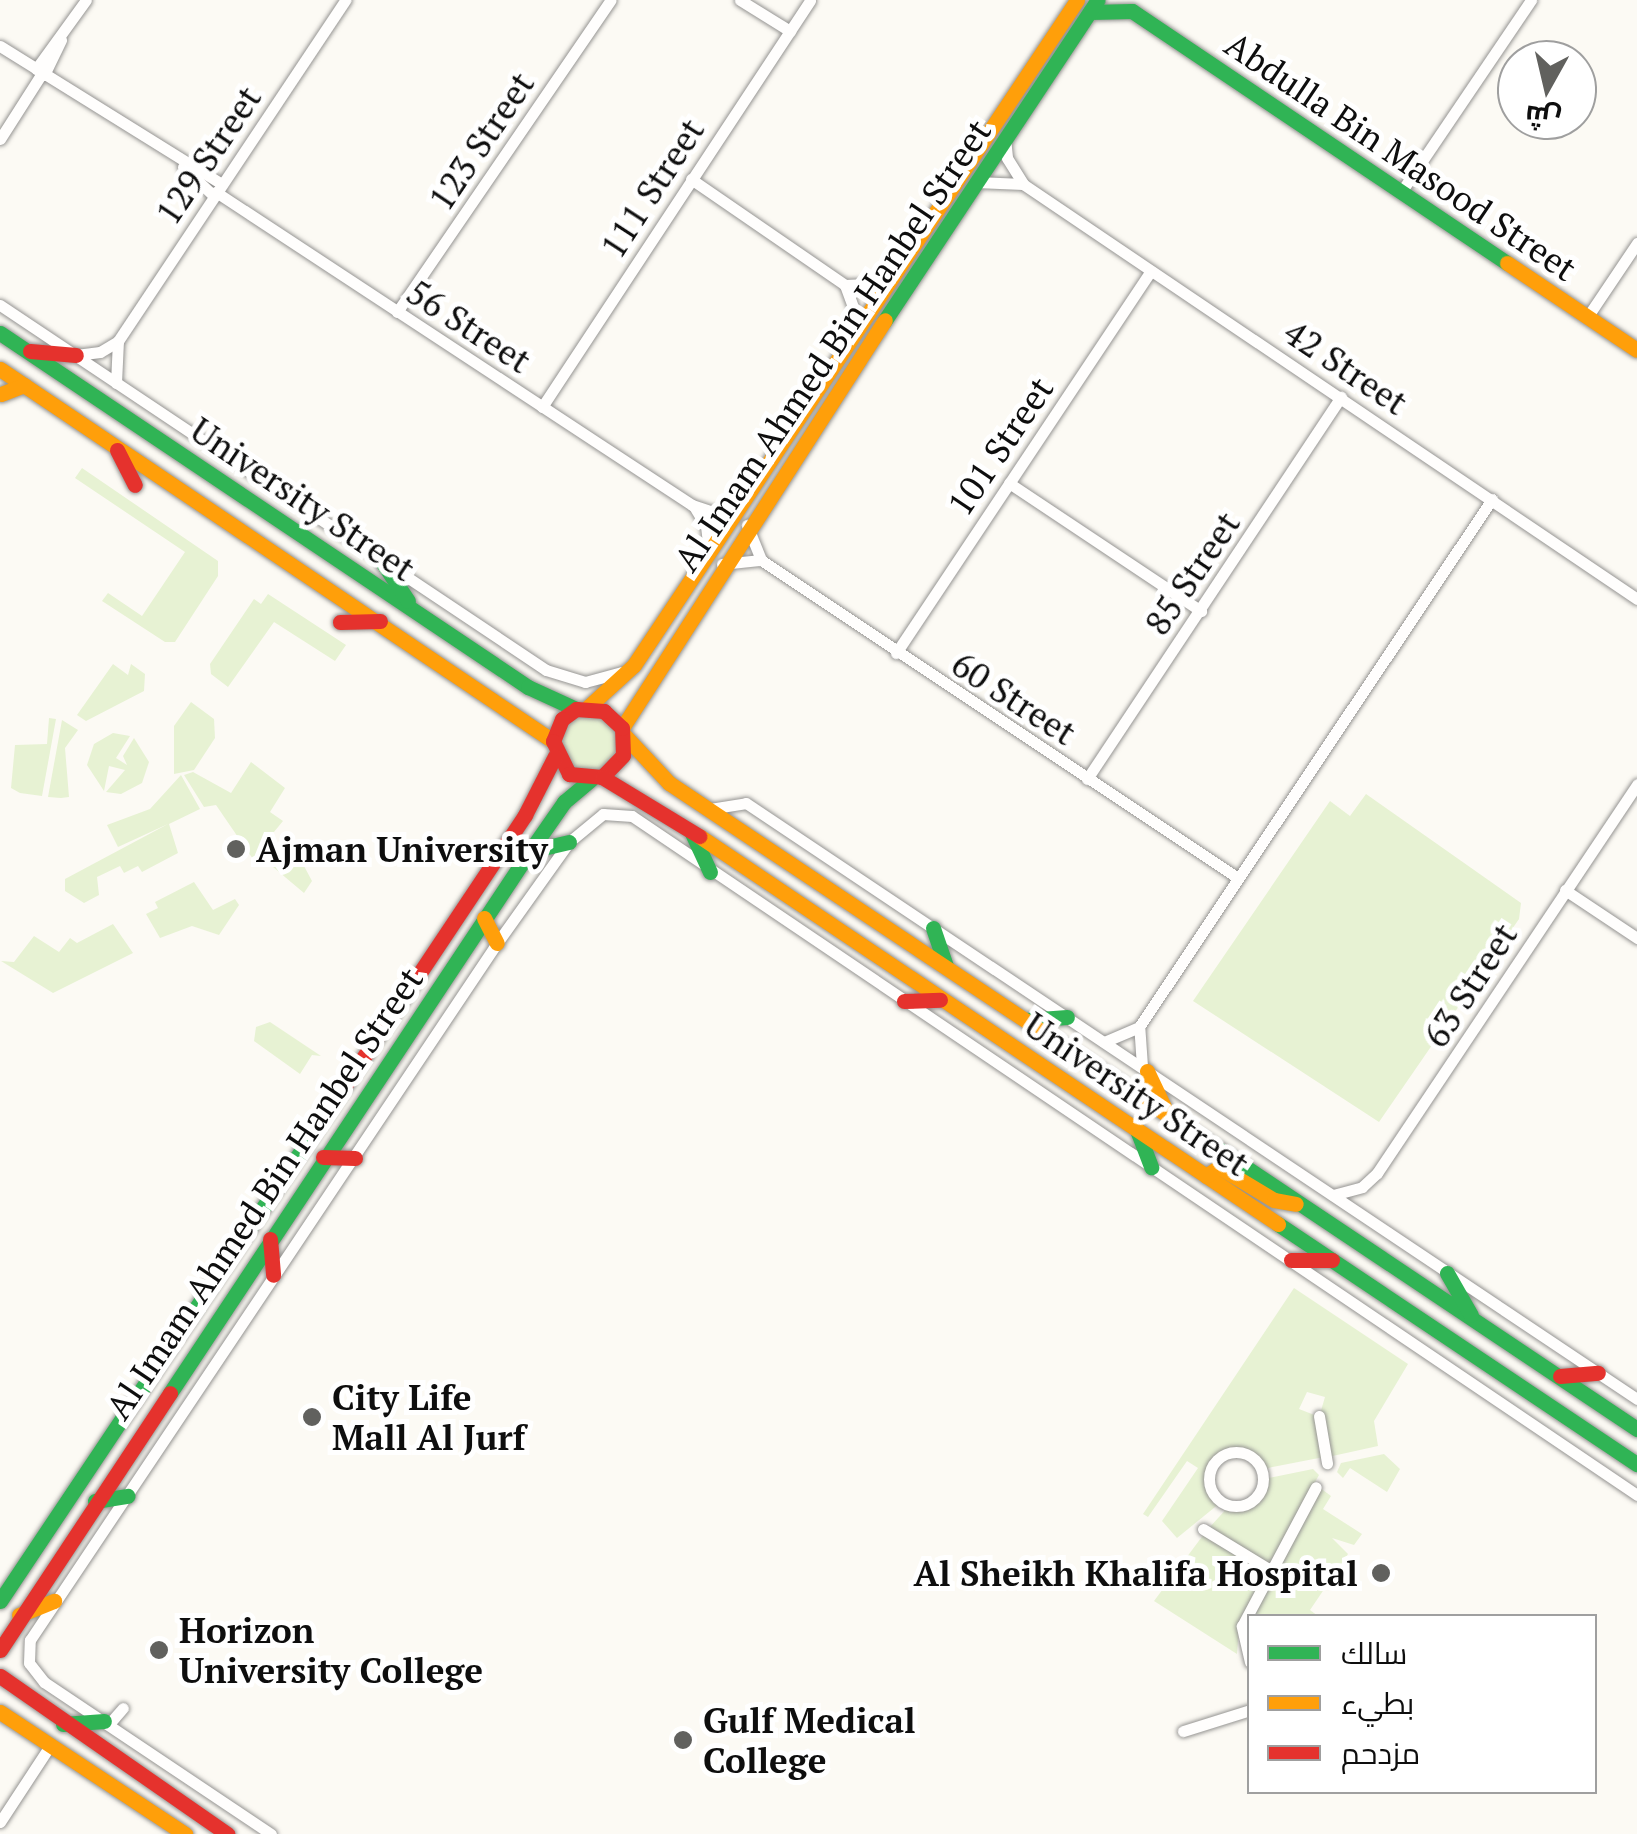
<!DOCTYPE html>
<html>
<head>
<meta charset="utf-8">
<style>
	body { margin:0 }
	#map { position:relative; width:1637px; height:1834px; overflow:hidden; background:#fcfaf4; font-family:"PT Serif",Cairo,serif }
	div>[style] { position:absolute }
	.green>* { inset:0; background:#e7f2d3 }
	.roads { filter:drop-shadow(0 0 2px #959492) drop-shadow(0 0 2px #959492) }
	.street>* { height:11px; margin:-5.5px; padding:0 5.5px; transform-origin:5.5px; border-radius:5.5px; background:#fffefd }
	.street>.ring { margin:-5.5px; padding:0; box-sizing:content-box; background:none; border:11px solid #fffefd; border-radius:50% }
	.fast>* { height:15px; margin:-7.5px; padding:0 7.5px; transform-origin:7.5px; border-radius:7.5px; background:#30b455 }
	.slow>* { height:15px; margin:-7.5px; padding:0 7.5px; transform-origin:7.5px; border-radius:7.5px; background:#ff9f0a }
	.jam>* { height:15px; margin:-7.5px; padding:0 7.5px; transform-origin:7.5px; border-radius:7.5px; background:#e5322d }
	.dots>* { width:28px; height:28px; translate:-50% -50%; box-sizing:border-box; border:5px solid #fff; border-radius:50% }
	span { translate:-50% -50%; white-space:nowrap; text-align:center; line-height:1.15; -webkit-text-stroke:10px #fff; paint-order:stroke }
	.street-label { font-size:35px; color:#0e0e0e }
	.poi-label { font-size:35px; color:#0e0e0e; font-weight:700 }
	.left { translate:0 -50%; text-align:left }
	.right { translate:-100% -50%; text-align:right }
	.legend { position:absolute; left:1247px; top:1614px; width:350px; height:180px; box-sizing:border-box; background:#fff; border:2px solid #9f9f9f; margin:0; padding:12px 18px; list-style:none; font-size:30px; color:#0e0e0e }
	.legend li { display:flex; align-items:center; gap:20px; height:50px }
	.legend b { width:50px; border:2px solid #9f9f9f }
	.north { position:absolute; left:1497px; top:40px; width:100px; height:100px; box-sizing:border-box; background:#fff; border:2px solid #9f9f9f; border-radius:50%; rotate:188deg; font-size:28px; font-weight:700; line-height:40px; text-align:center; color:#0e0e0e }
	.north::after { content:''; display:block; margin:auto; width:35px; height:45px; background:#61615e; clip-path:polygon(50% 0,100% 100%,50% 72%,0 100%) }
</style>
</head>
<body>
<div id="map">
	<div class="green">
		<i style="clip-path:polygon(82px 468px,218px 561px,218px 576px,175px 642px,165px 642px,102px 601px,108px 593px,142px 616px,185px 552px,75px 478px)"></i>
		<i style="clip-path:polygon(268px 594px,346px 645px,335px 661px,274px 622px,228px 687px,211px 674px,210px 664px,254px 599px,261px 604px)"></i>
		<i style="clip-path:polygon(113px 664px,128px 675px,131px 664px,145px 674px,144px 691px,86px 721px,77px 715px)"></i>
		<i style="clip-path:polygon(191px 702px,214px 719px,215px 738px,194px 770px,174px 774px,174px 726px)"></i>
		<i style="clip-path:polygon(597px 714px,615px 726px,620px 744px,604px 771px,567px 767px,559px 732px,573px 717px)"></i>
		<i style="clip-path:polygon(49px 718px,56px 719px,42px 796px,20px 793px,11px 788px,15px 745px,47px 744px)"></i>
		<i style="clip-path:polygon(62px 720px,78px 730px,65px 748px,69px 797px,61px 798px,48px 797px)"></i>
		<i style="clip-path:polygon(113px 733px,130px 736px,116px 758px,127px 765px,123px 756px,134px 738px,149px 762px,142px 783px,121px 794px,106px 792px,125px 770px,109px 766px,104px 791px,87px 765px,94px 744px)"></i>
		<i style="clip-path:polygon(251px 762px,285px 788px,270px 812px,283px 821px,269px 838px,304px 866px,312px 881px,304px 893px,260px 856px,255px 862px,216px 805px,204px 807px,184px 775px,193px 772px,231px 793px)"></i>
		<i style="clip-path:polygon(181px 775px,200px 809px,169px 824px,178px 853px,142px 872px,138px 866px,124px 873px,120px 866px,97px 877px,99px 895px,84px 903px,65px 891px,65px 879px,168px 824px,118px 847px,107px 825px,150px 809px)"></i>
		<i style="clip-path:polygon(1366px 794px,1521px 903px,1519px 919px,1379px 1122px,1193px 1001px,1330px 801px,1350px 816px)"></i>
		<i style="clip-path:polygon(194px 882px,213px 910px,235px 899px,239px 905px,219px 935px,192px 926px,160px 938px,146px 914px,158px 908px,155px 902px)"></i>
		<i style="clip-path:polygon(113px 924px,133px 953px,53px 993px,1px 961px,14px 962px,34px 936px,59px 952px,70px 938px,77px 943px)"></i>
		<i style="clip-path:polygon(270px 1022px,321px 1056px,312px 1055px,300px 1074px,254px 1041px,256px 1027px)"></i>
		<i style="clip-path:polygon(1294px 1288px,1408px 1364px,1374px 1421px,1378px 1446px,1328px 1457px,1320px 1414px,1325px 1397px,1307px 1392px,1299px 1409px,1317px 1416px,1324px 1457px,1263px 1469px,1247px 1453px,1223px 1453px,1206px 1479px,1220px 1503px,1177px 1538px,1162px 1521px,1198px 1468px,1187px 1461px,1148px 1517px,1143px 1514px)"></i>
		<i style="clip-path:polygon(1384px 1454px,1400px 1469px,1387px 1492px,1350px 1468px,1343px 1478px,1337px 1472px,1341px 1463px)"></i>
		<i style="clip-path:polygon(1313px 1469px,1319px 1475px,1270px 1564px,1209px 1528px,1229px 1506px,1257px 1498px,1264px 1479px)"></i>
		<i style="clip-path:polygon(1319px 1487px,1331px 1496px,1323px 1509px,1362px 1534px,1354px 1545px,1332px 1538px,1348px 1554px,1310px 1610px,1318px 1616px,1250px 1616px,1249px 1655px,1246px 1623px)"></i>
		<i style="clip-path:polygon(1204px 1534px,1265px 1574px,1239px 1627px,1237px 1654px,1154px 1601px)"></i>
	</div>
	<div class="roads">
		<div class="street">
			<i style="left:740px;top:0;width:59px;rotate:31.8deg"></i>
			<i style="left:0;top:46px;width:261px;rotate:31.9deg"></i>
			<i style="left:36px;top:69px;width:85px;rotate:-54.1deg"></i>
			<i style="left:44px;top:75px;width:39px;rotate:-64deg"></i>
			<i style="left:1005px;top:138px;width:20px;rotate:84deg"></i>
			<i style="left:1007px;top:158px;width:31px;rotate:58deg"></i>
			<i style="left:0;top:139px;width:78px;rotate:-57.5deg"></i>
			<i style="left:183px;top:167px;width:42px;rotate:43.1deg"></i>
			<i style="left:691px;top:179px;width:187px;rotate:34.5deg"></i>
			<i style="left:845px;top:285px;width:44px;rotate:69.9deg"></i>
			<i style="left:976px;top:182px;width:47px;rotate:2.4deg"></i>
			<i style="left:1023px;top:184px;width:741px;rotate:34.05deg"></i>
			<i style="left:216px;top:192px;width:570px;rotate:33.33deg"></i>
			<i style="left:692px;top:505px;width:23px;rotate:18deg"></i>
			<i style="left:714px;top:512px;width:25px;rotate:-12deg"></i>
			<i style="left:1401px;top:192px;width:232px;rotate:-55.9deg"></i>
			<i style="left:845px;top:285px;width:44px;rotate:-2.6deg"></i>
			<i style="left:0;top:305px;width:657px;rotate:33.76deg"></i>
			<i style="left:546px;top:670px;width:41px;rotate:17.1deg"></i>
			<i style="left:585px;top:682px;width:38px;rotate:-15deg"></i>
			<i style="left:397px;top:312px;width:378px;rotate:-55.6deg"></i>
			<i style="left:1588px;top:316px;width:88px;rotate:-56.1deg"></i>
			<i style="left:76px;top:355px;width:24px;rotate:-7deg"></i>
			<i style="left:100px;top:352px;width:21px;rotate:-31deg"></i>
			<i style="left:116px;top:383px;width:42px;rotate:-87.3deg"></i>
			<i style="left:118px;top:341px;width:410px;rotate:-56.3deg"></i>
			<i style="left:542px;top:407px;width:487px;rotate:-56.6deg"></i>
			<i style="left:1009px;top:483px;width:231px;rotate:33.7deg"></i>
			<i style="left:695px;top:508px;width:21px;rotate:59deg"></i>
			<i style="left:706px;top:526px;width:25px;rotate:83deg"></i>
			<i style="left:747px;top:525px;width:38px;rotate:68deg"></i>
			<i style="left:761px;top:560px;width:573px;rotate:33.69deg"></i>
			<i style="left:722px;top:564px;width:39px;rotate:-6deg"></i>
			<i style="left:896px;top:653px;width:459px;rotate:-56.3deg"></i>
			<i style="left:1087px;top:779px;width:459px;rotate:-56.4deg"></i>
			<i style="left:709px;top:809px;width:37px;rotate:-9deg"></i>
			<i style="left:746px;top:803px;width:1072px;rotate:33.78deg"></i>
			<i style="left:1565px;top:890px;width:87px;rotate:33.7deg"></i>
			<i style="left:1104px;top:1042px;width:38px;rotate:-23deg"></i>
			<i style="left:1142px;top:1066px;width:39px;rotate:-94deg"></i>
			<i style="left:1139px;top:1027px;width:635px;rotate:-56.23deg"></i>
			<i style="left:1333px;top:1195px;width:30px;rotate:-15deg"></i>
			<i style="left:1362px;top:1187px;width:21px;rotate:-43deg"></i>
			<i style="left:1377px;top:1173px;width:468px;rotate:-56.2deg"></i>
			<i style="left:1319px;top:1416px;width:48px;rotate:80.3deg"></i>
			<i class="ring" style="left:1209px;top:1452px;width:43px;height:43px"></i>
			<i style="left:1203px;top:1529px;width:81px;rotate:31.3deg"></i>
			<i style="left:1250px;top:1662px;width:37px;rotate:-103deg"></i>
			<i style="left:1242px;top:1626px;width:157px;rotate:-62deg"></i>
			<i style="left:109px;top:1724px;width:21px;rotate:-49deg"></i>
			<i style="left:1183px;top:1731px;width:70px;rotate:-17.4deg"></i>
			<i style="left:0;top:1822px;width:93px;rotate:-56.8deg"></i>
			<i style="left:271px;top:1834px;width:273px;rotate:-146.2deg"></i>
			<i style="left:44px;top:1682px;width:24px;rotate:-128deg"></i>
			<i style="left:29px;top:1663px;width:23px;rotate:-88deg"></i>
			<i style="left:30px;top:1640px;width:839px;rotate:-56.18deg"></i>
			<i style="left:497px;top:943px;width:124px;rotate:-54.5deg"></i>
			<i style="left:569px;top:842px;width:44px;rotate:-39.5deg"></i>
			<i style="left:603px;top:814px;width:29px;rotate:4deg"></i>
			<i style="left:632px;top:816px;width:1213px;rotate:34.04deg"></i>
		</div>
		<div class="fast">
			<i style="left:1090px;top:12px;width:42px;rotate:-1.4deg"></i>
			<i style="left:1132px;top:11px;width:452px;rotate:33.9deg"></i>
			<i style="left:885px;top:320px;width:384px;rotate:-56.4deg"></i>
			<i style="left:0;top:333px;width:636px;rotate:33.84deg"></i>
			<i style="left:528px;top:687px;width:53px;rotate:24.6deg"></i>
			<i style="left:377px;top:554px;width:56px;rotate:56.6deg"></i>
			<i style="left:692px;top:833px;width:43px;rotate:65.2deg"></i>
			<i style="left:530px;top:851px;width:40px;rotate:-13deg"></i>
			<i style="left:933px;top:928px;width:40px;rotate:71.1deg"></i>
			<i style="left:1026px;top:1020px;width:41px;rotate:-4.2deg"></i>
			<i style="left:1181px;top:1124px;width:549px;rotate:33.78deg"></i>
			<i style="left:1137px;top:1130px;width:40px;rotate:69deg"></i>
			<i style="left:1278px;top:1224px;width:432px;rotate:33.8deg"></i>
			<i style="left:1447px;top:1273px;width:48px;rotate:60.3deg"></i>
			<i style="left:170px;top:1393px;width:651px;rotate:-56.41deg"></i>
			<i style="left:530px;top:851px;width:60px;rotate:-55.2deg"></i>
			<i style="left:564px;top:802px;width:35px;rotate:-40deg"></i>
			<i style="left:95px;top:1501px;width:33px;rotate:-9deg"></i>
			<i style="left:0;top:1601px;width:617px;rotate:-56.23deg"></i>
			<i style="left:63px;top:1724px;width:41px;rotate:-4.2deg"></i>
		</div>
		<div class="slow">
			<i style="left:1507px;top:263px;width:156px;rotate:33.8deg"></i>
			<i style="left:0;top:369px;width:666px;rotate:33.93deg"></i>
			<i style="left:1px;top:394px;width:25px;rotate:-21deg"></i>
			<i style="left:588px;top:707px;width:62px;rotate:-42.4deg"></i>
			<i style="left:634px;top:665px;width:799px;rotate:-56.33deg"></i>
			<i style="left:622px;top:728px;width:485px;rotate:-57.2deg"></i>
			<i style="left:624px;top:735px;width:66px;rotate:46.8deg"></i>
			<i style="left:669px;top:783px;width:615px;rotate:33.66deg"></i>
			<i style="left:699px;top:836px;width:697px;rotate:33.83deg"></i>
			<i style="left:484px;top:918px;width:28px;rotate:63deg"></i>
			<i style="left:1147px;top:1071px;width:44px;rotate:64.6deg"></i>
			<i style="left:1206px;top:1176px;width:16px;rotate:-35deg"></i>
			<i style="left:1219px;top:1167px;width:64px;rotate:31deg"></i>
			<i style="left:1274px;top:1200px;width:22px;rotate:10deg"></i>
			<i style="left:19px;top:1615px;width:38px;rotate:-22deg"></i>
			<i style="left:0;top:1712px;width:222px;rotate:33.4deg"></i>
		</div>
		<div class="jam">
			<i style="left:30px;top:351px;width:46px;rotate:5deg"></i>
			<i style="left:117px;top:450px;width:39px;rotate:63deg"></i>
			<i style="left:340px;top:622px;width:40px;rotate:-1.4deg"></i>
			<i style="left:602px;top:777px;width:30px;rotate:-46deg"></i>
			<i style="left:623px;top:755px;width:27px;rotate:-92deg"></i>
			<i style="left:622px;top:728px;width:25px;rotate:-137deg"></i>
			<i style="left:604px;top:711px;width:28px;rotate:-176deg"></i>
			<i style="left:576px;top:709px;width:17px;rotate:144deg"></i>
			<i style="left:562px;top:719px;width:24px;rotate:112deg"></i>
			<i style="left:553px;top:741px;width:37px;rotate:64deg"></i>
			<i style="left:569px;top:774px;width:33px;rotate:5deg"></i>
			<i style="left:602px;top:777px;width:114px;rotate:31.3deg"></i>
			<i style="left:904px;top:1001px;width:36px;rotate:-2deg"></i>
			<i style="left:343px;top:1088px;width:328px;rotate:-56.3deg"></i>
			<i style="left:525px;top:815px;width:66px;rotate:-63deg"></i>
			<i style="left:323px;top:1157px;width:32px;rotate:2deg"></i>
			<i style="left:270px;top:1239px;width:36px;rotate:85deg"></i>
			<i style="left:1291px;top:1260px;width:41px"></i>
			<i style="left:1560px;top:1376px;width:38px;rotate:-5deg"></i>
			<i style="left:0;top:1650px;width:308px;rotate:-56.5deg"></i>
			<i style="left:0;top:1676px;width:277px;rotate:34.8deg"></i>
		</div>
	</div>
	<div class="dots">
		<i style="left:236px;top:849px;background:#61615e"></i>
		<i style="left:312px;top:1417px;background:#61615e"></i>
		<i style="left:1381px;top:1573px;background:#61615e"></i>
		<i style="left:159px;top:1650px;background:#61615e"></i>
		<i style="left:683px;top:1740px;background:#61615e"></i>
	</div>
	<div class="street-label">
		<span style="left:481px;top:141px;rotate:-56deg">123 Street</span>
		<span style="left:208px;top:155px;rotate:-56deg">129 Street</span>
		<span style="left:1401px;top:156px;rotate:34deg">Abdulla Bin Masood Street</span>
		<span style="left:652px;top:188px;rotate:-57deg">111 Street</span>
		<span style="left:469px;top:326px;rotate:33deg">56 Street</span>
		<span style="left:832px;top:345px;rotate:-56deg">Al Imam Ahmed Bin Hanbel Street</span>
		<span style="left:1346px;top:367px;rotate:34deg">42 Street</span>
		<span style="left:1000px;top:446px;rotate:-56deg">101 Street</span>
		<span style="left:303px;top:499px;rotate:34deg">University Street</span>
		<span style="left:1192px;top:573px;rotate:-56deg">85 Street</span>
		<span style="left:1014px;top:698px;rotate:33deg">60 Street</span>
		<span style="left:1470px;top:985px;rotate:-57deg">63 Street</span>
		<span style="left:1137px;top:1094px;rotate:34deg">University Street</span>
		<span style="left:264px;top:1193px;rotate:-56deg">Al Imam Ahmed Bin Hanbel Street</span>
	</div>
	<div class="poi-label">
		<span class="left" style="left:256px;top:849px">Ajman University</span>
		<span class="left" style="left:332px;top:1417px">City Life<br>Mall Al Jurf</span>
		<span class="right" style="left:1358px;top:1573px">Al Sheikh Khalifa Hospital</span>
		<span class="left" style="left:179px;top:1650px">Horizon<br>University College</span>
		<span class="left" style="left:703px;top:1740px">Gulf Medical<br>College</span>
	</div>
	<ul class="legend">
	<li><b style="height:12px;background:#30b455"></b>سالك</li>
	<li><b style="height:12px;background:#ff9f0a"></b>بطيء</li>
	<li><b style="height:12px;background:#e5322d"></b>مزدحم</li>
	</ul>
	<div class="north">ش</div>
</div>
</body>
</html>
